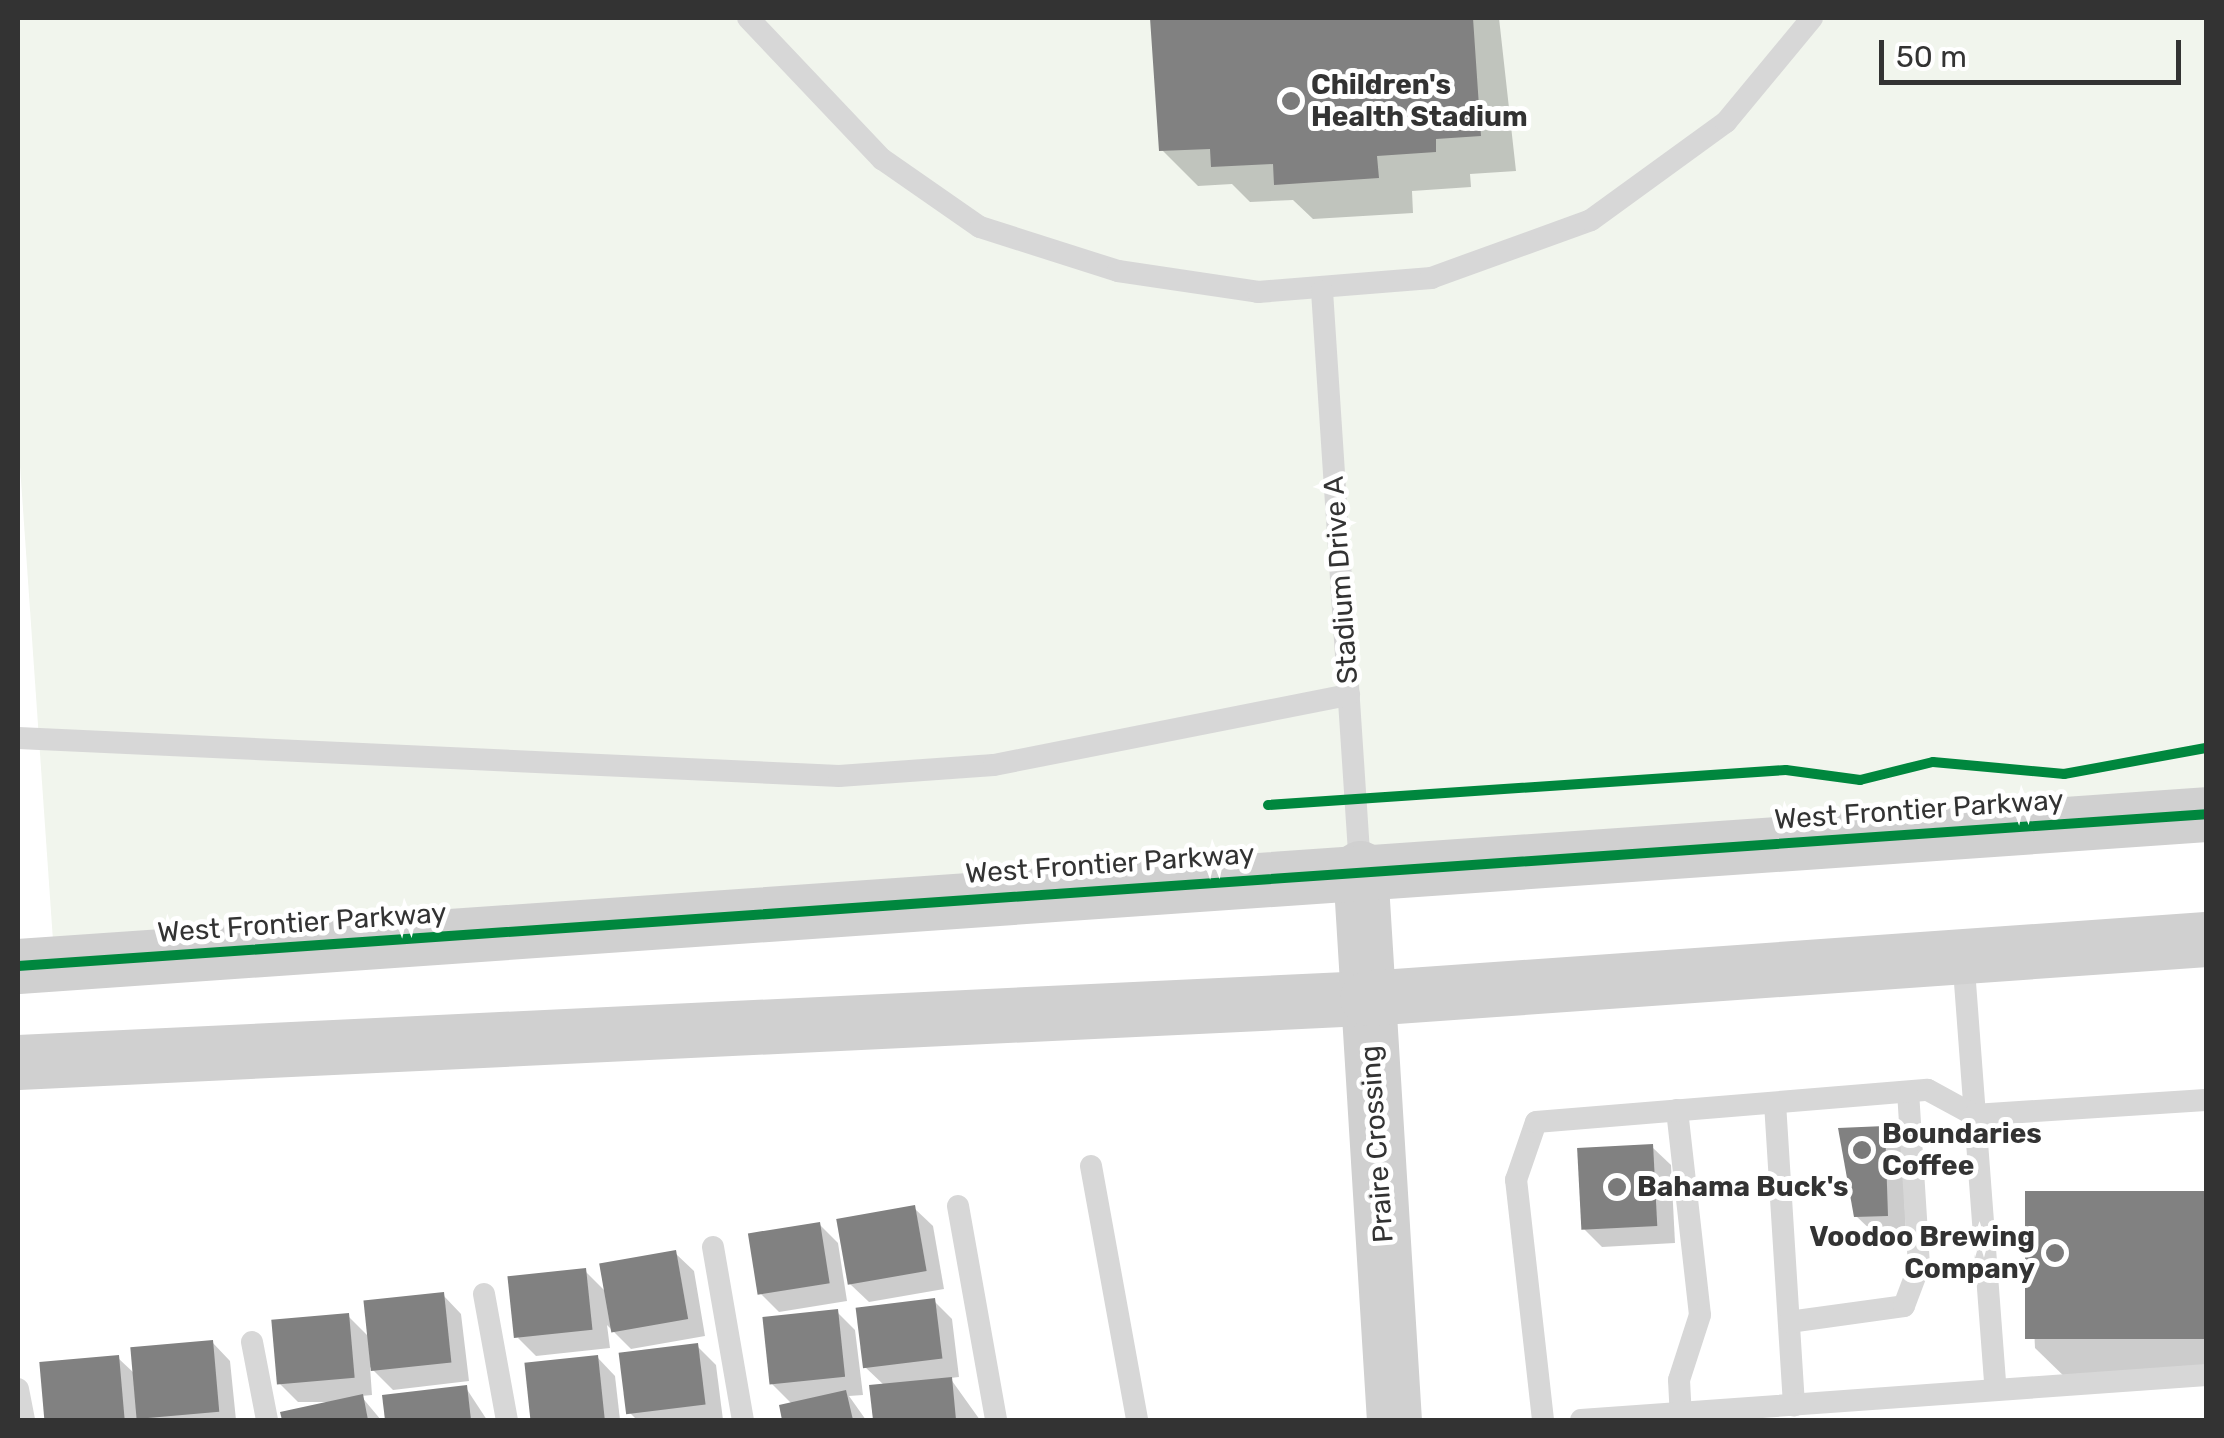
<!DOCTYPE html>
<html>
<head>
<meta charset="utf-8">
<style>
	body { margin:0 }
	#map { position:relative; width:2224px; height:1438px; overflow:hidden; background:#fff; font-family:Rubik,sans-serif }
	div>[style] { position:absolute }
	.green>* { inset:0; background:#f1f5ed }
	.shadow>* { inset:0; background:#0003 }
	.building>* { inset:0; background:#818181; transform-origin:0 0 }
	.lane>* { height:22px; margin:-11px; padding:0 11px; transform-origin:11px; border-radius:11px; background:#d7d7d7 }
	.secondary>* { height:55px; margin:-27.5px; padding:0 27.5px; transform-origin:27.5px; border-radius:27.5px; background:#d0d0d0 }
	.cycleway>* { height:10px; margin:-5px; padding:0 5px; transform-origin:5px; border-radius:5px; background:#00873e }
	.dots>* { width:28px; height:28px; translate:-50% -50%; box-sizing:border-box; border:5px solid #fff; border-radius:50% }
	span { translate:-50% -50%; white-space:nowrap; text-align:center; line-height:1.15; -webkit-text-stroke:10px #fff; paint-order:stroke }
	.poi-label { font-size:28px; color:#333; font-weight:700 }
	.left { translate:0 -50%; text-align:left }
	.right { translate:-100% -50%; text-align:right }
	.street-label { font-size:28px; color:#333 }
	.frame { position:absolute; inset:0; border:20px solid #333; pointer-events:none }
	.scale { position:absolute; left:1879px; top:40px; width:302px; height:45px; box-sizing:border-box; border:5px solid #333; border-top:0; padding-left:12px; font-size:30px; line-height:35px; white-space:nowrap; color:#333; -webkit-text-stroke:8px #fff; paint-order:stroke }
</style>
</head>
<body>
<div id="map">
	<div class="green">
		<i style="clip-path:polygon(18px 18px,2206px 18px,2206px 809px,54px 955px,18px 437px)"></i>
	</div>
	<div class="shadow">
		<i style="clip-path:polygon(1153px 18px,1499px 18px,1516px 171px,1470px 174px,1471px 187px,1412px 191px,1413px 213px,1313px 219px,1293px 200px,1250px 202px,1232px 184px,1198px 186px,1162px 150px)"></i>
		<i style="clip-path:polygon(1884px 1129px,1902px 1147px,1906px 1233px,1875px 1234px,1856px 1216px)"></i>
		<i style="clip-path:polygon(1652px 1147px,1671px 1165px,1675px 1243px,1602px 1247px,1584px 1229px)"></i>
		<i style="clip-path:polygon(2206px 1194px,2206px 1376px,2071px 1383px,2035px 1348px,2028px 1203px)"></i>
		<i style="clip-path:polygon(914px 1208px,933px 1226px,944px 1289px,869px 1302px,850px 1284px)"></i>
		<i style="clip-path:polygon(820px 1225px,838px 1243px,847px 1301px,779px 1312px,761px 1294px)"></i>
		<i style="clip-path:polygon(675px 1253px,694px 1271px,705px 1336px,631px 1349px,607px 1325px,610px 1348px,536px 1356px,518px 1338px,585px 1271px,606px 1292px)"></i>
		<i style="clip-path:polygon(443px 1295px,461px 1314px,469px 1381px,393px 1390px,370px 1367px,372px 1395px,361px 1396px,381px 1420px,285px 1420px,336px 1402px,298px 1402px,280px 1384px,348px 1316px,371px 1339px)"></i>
		<i style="clip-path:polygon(934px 1301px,952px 1319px,959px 1377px,950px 1378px,980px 1420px,875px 1420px,872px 1388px,885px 1386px,865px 1367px)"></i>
		<i style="clip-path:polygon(837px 1312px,855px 1330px,863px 1395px,849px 1396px,866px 1420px,785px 1420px,782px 1407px,793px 1405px,772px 1384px)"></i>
		<i style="clip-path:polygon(212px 1342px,230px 1361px,236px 1420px,47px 1420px,42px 1364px,118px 1358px,135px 1374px)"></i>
		<i style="clip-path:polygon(697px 1346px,716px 1365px,723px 1420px,637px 1420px,629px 1412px)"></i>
		<i style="clip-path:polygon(597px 1357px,615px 1376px,620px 1420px,532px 1420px,526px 1364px)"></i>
		<i style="clip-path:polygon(466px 1388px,487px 1420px,388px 1420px,385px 1397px)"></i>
	</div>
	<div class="building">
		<i style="clip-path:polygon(1150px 18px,1473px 18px,1481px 136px,1436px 139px,1436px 152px,1377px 156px,1379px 178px,1274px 185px,1273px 164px,1211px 167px,1210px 149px,1159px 151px)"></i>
		<i style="clip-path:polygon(1885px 1126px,1888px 1216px,1854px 1217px,1838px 1128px)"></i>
		<i style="left:1653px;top:1144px;width:82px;height:76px;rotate:87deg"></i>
		<i style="left:2206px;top:1191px;width:148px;height:181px;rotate:90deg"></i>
		<i style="left:915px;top:1205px;width:67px;height:80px;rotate:80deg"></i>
		<i style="left:820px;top:1222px;width:62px;height:73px;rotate:81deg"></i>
		<i style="left:676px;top:1250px;width:70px;height:78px;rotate:80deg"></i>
		<i style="left:586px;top:1268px;width:62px;height:79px;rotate:84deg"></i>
		<i style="left:444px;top:1292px;width:71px;height:81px;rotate:84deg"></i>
		<i style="left:935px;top:1298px;width:61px;height:80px;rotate:83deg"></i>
		<i style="left:838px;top:1309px;width:68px;height:76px;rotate:84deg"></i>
		<i style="left:349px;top:1313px;width:65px;height:78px;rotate:85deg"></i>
		<i style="left:213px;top:1340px;width:72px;height:83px;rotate:85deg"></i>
		<i style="left:698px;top:1343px;width:62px;height:80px;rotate:83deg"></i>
		<i style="left:119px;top:1355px;width:65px;height:80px;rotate:85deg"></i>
		<i style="left:598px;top:1355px;width:65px;height:74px;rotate:84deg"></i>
		<i style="clip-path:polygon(952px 1377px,956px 1420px,873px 1420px,869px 1385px)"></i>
		<i style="clip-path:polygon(467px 1385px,471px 1420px,385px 1420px,382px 1395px)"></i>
		<i style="clip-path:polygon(846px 1390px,853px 1420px,782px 1420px,779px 1405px)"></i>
		<i style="clip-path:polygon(363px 1394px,368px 1420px,282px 1420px,280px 1412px)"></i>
	</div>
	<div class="lane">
		<i style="left:748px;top:18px;width:195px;rotate:46.5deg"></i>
		<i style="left:882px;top:159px;width:119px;rotate:34.8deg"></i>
		<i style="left:980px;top:227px;width:145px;rotate:17.7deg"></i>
		<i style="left:1118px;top:271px;width:142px;rotate:8.5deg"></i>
		<i style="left:1258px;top:292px;width:174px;rotate:-4.6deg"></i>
		<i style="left:1431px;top:278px;width:170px;rotate:-19.9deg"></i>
		<i style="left:1591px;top:220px;width:167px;rotate:-36deg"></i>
		<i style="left:1726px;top:122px;width:135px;rotate:-50.4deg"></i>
		<i style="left:1322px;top:291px;width:578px;rotate:86.23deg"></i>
		<i style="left:18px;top:738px;width:822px;rotate:2.65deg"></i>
		<i style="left:839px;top:776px;width:155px;rotate:-4.1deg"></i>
		<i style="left:994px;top:765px;width:362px;rotate:-11.2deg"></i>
		<i style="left:1963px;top:956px;width:435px;rotate:85.7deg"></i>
		<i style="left:1775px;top:1103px;width:303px;rotate:86.4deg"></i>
		<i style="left:1677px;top:1110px;width:206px;rotate:83.6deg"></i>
		<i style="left:1700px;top:1315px;width:68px;rotate:107.9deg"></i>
		<i style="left:1679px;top:1380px;width:33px;rotate:87deg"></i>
		<i style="left:1091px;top:1166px;width:258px;rotate:79.7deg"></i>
		<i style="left:958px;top:1206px;width:217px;rotate:79.9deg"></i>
		<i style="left:713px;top:1247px;width:176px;rotate:80.2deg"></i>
		<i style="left:484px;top:1294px;width:128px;rotate:79.7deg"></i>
		<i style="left:1789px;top:1322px;width:116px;rotate:-7.9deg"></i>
		<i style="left:1904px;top:1306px;width:43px;rotate:-69.4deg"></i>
		<i style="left:1919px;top:1266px;width:174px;rotate:-93.6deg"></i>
		<i style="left:252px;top:1342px;width:79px;rotate:79.1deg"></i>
		<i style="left:18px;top:1389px;width:32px;rotate:79deg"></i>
		<i style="left:1543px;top:1420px;width:242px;rotate:-96.4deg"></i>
		<i style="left:1516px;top:1180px;width:61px;rotate:-71deg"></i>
		<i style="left:1536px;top:1122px;width:393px;rotate:-4.7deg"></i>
		<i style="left:1928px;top:1090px;width:52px;rotate:28.5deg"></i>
		<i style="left:1974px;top:1115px;width:232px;rotate:-3.7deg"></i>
		<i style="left:1581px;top:1420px;width:627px;rotate:-4.12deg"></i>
	</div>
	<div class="secondary">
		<i style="left:1360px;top:868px;width:553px;rotate:86.48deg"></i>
		<i style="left:18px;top:966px;width:2193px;rotate:-3.97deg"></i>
		<i style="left:18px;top:1062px;width:1351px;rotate:-2.72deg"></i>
		<i style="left:1367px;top:998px;width:841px;rotate:-4.02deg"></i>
	</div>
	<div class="cycleway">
		<i style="left:1268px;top:805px;width:519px;rotate:-3.87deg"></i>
		<i style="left:1786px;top:770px;width:75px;rotate:7.7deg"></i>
		<i style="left:1860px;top:780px;width:75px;rotate:-13.9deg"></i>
		<i style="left:1933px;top:762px;width:132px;rotate:5.2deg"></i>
		<i style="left:2064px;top:774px;width:144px;rotate:-10.4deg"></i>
		<i style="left:18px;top:966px;width:2193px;rotate:-3.97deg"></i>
	</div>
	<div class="dots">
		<i style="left:1291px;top:101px;background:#7a7a7a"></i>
		<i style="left:1862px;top:1150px;background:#7a7a7a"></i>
		<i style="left:1617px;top:1187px;background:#7a7a7a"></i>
		<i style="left:2055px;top:1253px;background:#7a7a7a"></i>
	</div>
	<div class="poi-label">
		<span class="left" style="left:1311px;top:101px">Children's<br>Health Stadium</span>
		<span class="left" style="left:1882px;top:1150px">Boundaries<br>Coffee</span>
		<span class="left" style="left:1637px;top:1187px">Bahama Buck's</span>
		<span class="right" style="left:2035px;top:1253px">Voodoo Brewing<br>Company</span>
	</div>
	<div class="street-label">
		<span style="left:1341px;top:580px;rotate:-94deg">Stadium Drive A</span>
		<span style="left:1919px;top:810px;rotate:-4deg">West Frontier Parkway</span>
		<span style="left:1110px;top:864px;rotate:-4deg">West Frontier Parkway</span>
		<span style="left:302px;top:923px;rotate:-4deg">West Frontier Parkway</span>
		<span style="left:1377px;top:1144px;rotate:-94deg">Praire Crossing</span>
	</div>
	<div class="frame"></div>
	<div class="scale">50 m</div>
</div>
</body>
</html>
